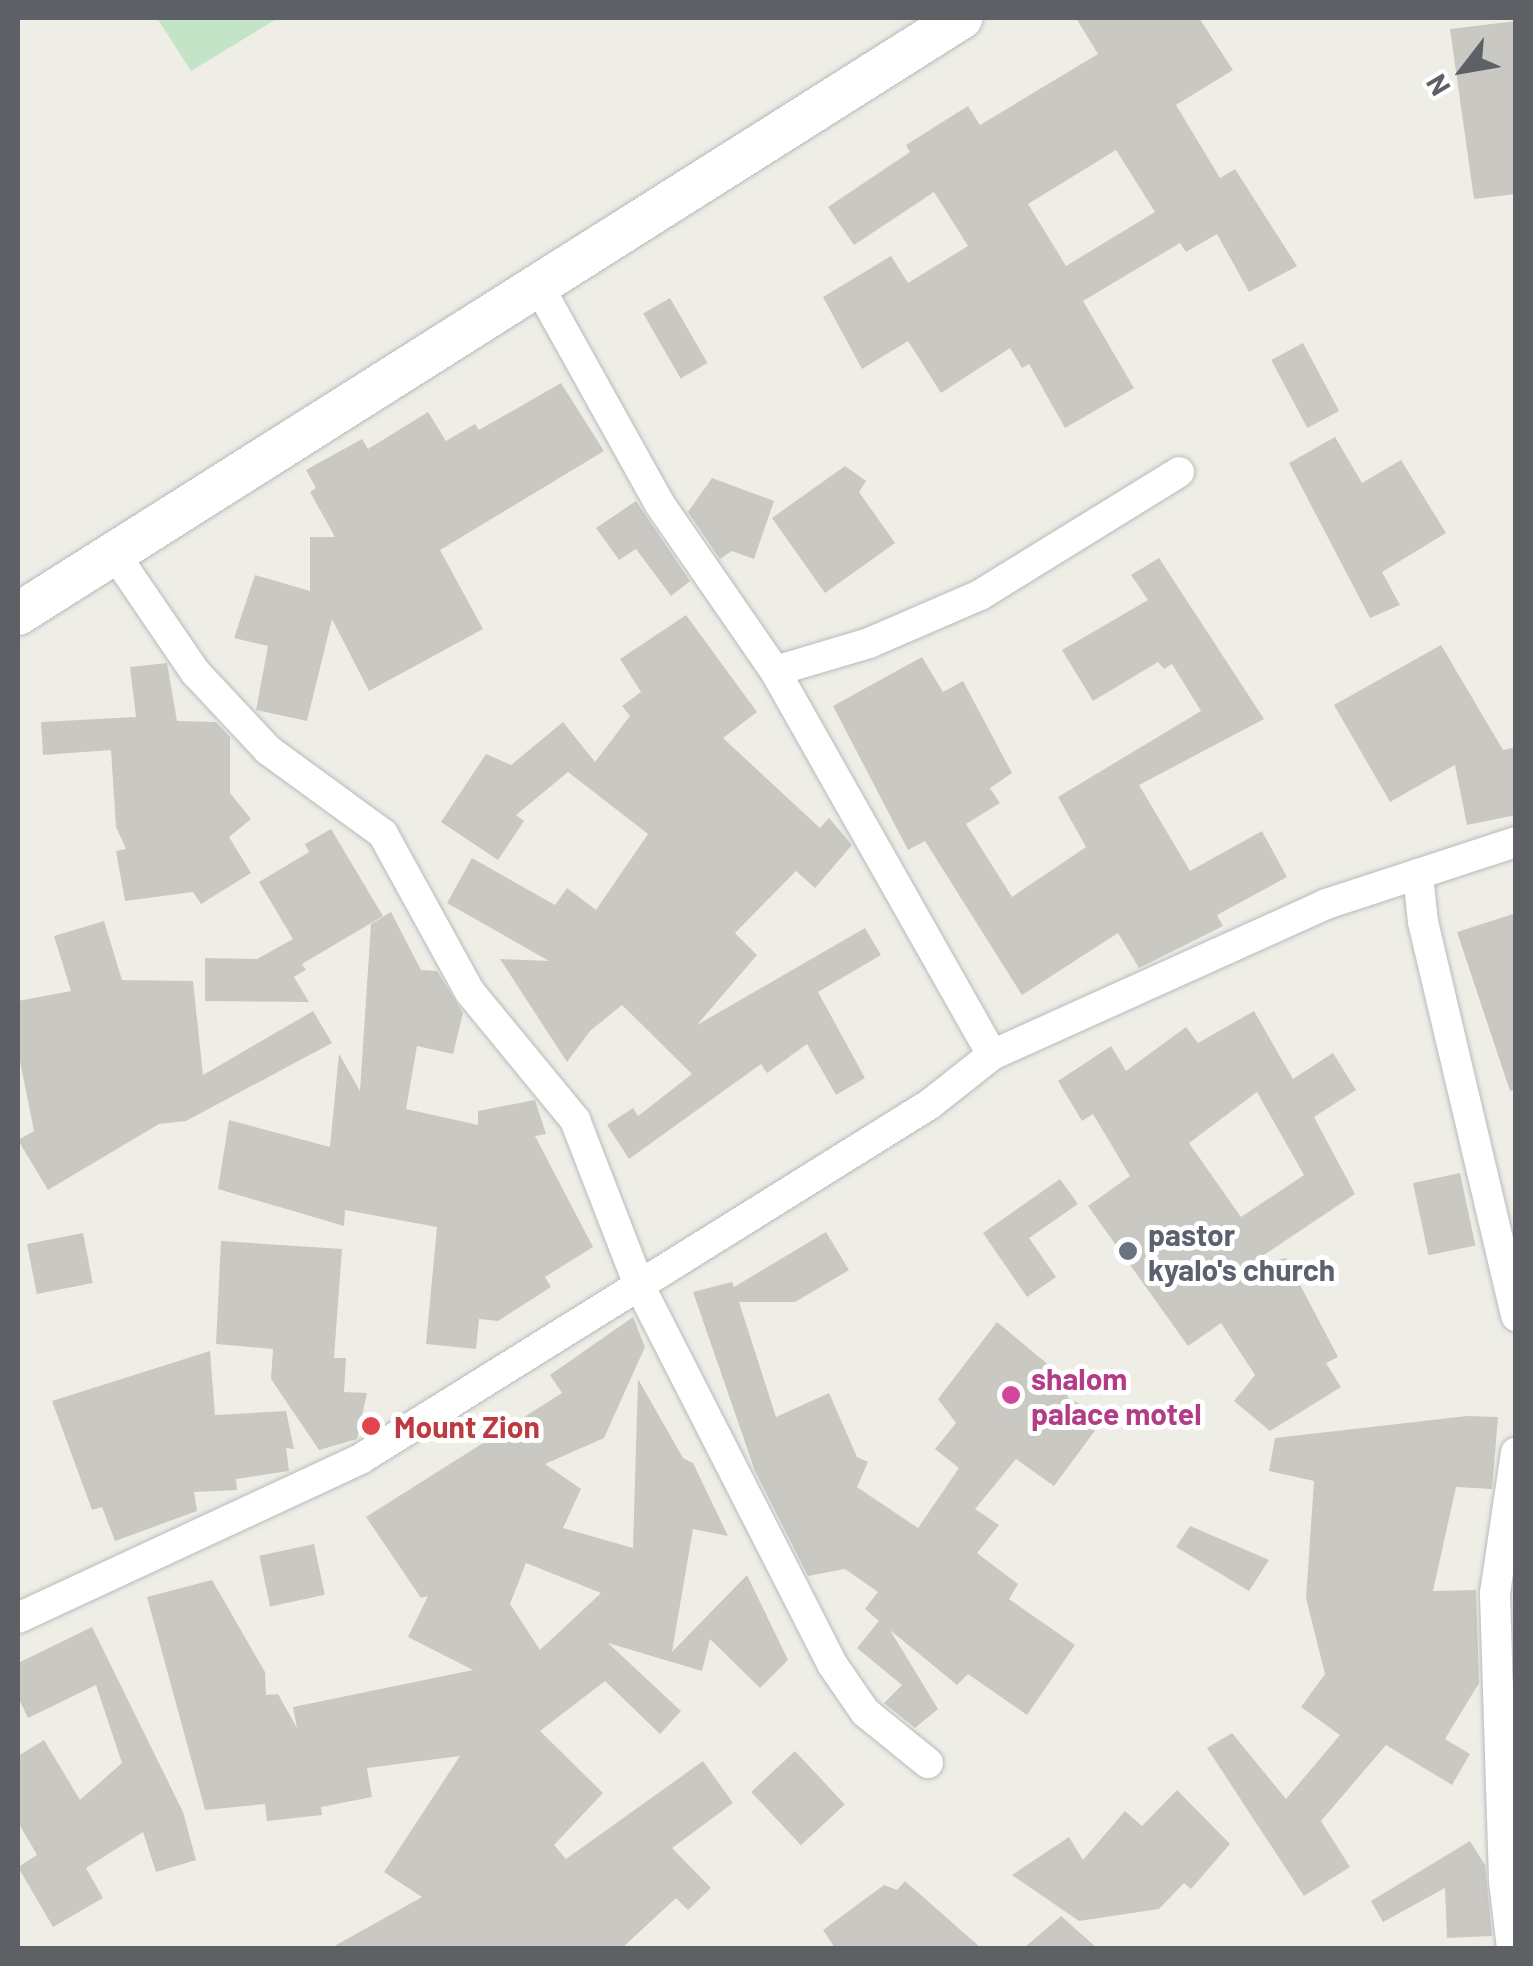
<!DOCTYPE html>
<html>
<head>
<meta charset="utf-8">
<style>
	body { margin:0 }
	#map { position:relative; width:1533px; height:1966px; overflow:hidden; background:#efeee6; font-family:Barlow,sans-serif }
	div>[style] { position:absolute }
	.green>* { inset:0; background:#c4e4c8 }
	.building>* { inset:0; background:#cac8c2; transform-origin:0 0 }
	.roads { filter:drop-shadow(0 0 2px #b8babe) drop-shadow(0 0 2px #b8babe) }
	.street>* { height:30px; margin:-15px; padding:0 15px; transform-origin:15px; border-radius:15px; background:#fff }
	.secondary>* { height:42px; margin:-21px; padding:0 21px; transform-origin:21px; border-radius:21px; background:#fff }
	.dots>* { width:28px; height:28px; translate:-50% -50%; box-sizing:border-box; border:5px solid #fff; border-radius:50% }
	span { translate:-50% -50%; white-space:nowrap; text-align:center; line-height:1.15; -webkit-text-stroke:10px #fff; paint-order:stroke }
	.worship-label { font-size:30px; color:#5b616d; font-weight:700 }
	.left { translate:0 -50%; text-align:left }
	.hotel-label { font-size:30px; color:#b23c85; font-weight:700 }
	.health-label { font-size:30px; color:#be3a42; font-weight:700 }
	.frame { position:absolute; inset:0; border:20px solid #5d6065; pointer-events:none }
	.north { position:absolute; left:1413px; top:20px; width:100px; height:100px; -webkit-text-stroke:8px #fff; paint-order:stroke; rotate:239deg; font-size:28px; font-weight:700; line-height:40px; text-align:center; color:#5d6065 }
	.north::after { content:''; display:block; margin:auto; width:35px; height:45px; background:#5d6065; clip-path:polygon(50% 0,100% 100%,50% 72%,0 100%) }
</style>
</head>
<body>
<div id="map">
	<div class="green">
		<i style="clip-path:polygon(157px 18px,278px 18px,191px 71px)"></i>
	</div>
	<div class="building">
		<i style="clip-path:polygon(evenodd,1076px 18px,1199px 18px,1233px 70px,1176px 105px,1220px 178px,1235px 169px,1297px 266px,1249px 292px,1217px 234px,1186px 252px,1180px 243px,1083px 301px,1134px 388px,1065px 428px,1029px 364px,1022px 368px,1010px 348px,941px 393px,908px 341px,862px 369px,823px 297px,891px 256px,908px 283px,968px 246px,934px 192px,854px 245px,828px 207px,910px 152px,906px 145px,968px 106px,980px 125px,1098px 54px,1076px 18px,1116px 150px,1155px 212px,1066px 266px,1028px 204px,1116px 150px)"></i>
		<i style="clip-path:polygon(1516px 21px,1516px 194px,1474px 199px,1450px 29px)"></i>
		<i style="left:670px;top:298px;width:75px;height:31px;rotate:60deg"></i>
		<i style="left:1303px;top:343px;width:77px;height:36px;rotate:62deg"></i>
		<i style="clip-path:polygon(561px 383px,604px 451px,440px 550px,483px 629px,369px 691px,332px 619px,307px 721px,256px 710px,268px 646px,234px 638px,255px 575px,310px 591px,310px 537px,335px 537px,310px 492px,316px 488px,306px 470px,362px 439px,368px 449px,428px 412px,446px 441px,475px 424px,479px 430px)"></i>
		<i style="clip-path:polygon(1335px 437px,1362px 483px,1401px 460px,1446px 533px,1382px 572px,1400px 605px,1370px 618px,1289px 463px)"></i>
		<i style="clip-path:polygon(845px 466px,866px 481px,859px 492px,895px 543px,825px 593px,772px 518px)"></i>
		<i style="clip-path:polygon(712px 478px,774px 501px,754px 559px,732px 551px,720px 559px,688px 512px)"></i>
		<i style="clip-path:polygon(636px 501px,690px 581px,671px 596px,636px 549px,619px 560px,596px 528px)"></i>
		<i style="clip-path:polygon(1159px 558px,1264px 719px,1139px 785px,1190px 871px,1262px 831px,1287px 877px,1217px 915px,1223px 926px,1139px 968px,1118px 933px,1022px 995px,925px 841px,908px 850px,833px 706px,922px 657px,943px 692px,963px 681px,1012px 773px,990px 788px,1000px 803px,966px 824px,1012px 897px,1086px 847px,1058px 797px,1201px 711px,1172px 664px,1164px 669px,1158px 662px,1093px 701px,1062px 650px,1148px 600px,1131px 575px)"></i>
		<i style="clip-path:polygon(686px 615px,757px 712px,723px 738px,820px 828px,829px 818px,852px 845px,815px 888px,796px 871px,735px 933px,757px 955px,697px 1025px,865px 928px,881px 955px,818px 992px,865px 1078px,836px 1095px,807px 1044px,767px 1073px,761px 1064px,629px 1159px,607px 1125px,633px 1108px,638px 1116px,692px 1074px,622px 1005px,590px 1031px,567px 1062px,500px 959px,549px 961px,447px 903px,472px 858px,555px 905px,567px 888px,596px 910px,648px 834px,568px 772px,516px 815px,524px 821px,498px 860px,441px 822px,486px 754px,511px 765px,563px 722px,595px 762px,630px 716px,622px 706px,641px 692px,620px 659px)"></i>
		<i style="clip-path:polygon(1441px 645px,1503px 750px,1516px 747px,1516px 815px,1467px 825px,1455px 765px,1390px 802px,1334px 705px)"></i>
		<i style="clip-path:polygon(167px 663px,177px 721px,216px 722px,230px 737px,230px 793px,251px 819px,229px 837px,251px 873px,201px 904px,193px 892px,125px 901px,116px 851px,126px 849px,116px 827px,111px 750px,43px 755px,41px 722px,136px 717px,130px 667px)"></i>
		<i style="clip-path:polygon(331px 829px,383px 916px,302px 964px,306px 970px,294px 977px,309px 1002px,205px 1001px,205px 958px,257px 959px,293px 939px,259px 882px,309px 852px,305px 844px)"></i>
		<i style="clip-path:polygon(391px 912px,421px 970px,437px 971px,463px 1013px,453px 1054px,417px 1046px,406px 1109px,478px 1125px,478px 1111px,535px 1100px,546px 1134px,535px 1136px,593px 1247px,545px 1277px,551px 1287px,498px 1321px,479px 1319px,476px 1349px,426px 1344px,437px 1227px,345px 1210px,344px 1226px,218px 1189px,229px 1120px,330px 1147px,339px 1054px,360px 1091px,371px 924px)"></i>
		<i style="clip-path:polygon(1516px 913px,1516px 1090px,1510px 1091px,1457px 932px)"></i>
		<i style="clip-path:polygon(104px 921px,122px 980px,193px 981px,203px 1075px,313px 1011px,332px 1043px,186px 1121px,159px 1124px,48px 1190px,18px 1140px,34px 1131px,18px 1051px,18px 1001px,71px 991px,54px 936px)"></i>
		<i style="clip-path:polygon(evenodd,1254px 1011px,1293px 1079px,1333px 1053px,1356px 1090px,1314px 1117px,1355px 1194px,1243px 1269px,1286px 1258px,1338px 1357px,1326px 1363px,1341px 1387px,1270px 1431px,1234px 1401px,1255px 1375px,1221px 1323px,1188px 1346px,1088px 1206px,1130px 1176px,1093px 1114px,1082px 1121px,1058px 1081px,1111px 1046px,1126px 1071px,1186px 1027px,1198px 1043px,1254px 1011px,1257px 1092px,1304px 1175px,1241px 1217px,1189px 1143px,1257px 1092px)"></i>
		<i style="left:1460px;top:1173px;width:74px;height:48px;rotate:78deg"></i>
		<i style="clip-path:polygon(1060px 1179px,1078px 1204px,1029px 1238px,1056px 1277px,1027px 1297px,983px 1233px)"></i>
		<i style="clip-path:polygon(826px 1232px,849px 1270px,795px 1302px,739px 1302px,776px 1417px,829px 1393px,857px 1457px,868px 1462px,857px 1487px,918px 1528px,959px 1468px,935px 1449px,956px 1423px,938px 1399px,997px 1322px,1075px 1387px,1067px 1397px,1105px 1417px,1054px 1486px,1016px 1459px,975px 1509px,999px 1525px,977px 1553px,1018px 1584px,1009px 1599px,1075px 1645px,1027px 1715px,968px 1674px,957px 1685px,890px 1630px,938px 1709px,915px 1728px,884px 1703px,902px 1685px,857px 1648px,879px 1621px,865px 1609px,878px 1592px,845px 1569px,808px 1576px,755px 1471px,693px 1292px,732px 1282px,734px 1287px)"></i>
		<i style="left:83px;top:1233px;width:51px;height:57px;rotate:79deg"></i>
		<i style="clip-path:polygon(221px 1241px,342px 1249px,334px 1358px,346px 1358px,344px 1392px,367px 1393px,357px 1439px,319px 1450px,271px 1379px,273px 1349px,216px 1344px)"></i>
		<i style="clip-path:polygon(evenodd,633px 1317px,645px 1347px,604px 1438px,545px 1464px,581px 1489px,563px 1528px,633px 1548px,638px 1379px,683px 1458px,693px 1463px,728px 1536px,693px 1529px,672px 1652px,747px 1575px,788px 1660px,760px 1688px,710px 1639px,702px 1671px,608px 1643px,681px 1711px,660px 1734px,605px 1681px,540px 1731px,603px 1793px,554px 1845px,566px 1859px,703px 1761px,733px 1803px,672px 1848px,711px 1888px,688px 1910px,676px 1898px,622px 1948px,331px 1948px,422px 1897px,384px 1872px,460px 1756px,367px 1768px,372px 1797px,321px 1807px,322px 1815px,267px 1821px,265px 1804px,205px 1810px,147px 1597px,212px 1580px,265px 1672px,266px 1695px,278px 1694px,297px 1728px,293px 1707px,473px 1670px,408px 1637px,428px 1596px,421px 1598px,366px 1517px,562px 1393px,550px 1375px,633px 1317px,526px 1563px,601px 1593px,540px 1650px,510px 1604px,526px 1563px)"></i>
		<i style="clip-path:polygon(210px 1351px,215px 1415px,286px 1411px,294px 1449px,286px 1448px,289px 1471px,236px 1479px,237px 1490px,194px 1492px,197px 1511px,115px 1541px,102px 1507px,92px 1510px,52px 1401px)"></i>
		<i style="clip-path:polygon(1467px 1416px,1498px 1417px,1492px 1489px,1456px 1487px,1433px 1591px,1476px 1590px,1479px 1683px,1445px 1739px,1470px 1754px,1452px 1785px,1386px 1745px,1321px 1821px,1350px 1867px,1304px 1896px,1207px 1748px,1232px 1733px,1286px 1799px,1340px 1735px,1301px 1707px,1325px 1674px,1306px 1598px,1314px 1481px,1269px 1471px,1275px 1438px)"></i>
		<i style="clip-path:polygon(1190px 1526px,1269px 1560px,1249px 1591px,1176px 1547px)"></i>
		<i style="left:314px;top:1544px;width:52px;height:56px;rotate:78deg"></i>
		<i style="clip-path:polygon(92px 1627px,183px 1812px,196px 1860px,156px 1872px,143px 1832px,86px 1868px,103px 1898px,53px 1927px,18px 1867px,37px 1855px,18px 1822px,18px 1756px,44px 1740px,80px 1800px,122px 1763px,96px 1685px,28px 1718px,18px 1697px,18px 1663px)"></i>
		<i style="left:795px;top:1751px;width:73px;height:60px;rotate:47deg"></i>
		<i style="clip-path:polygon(1177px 1790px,1230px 1844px,1191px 1889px,1184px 1883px,1159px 1909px,1079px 1921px,1012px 1875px,1069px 1837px,1083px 1860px,1125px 1811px,1142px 1826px)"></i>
		<i style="clip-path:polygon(1470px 1841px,1485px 1865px,1492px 1936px,1447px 1938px,1445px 1888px,1383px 1922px,1371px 1901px)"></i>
		<i style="clip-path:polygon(905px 1881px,981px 1948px,835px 1948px,823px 1930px,884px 1885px,897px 1890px)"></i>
		<i style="clip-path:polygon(1061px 1916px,1097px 1948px,1024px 1948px)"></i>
	</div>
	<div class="roads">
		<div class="street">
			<i style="left:539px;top:287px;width:247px;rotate:60.9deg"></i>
			<i style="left:659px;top:503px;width:204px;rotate:55.4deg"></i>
			<i style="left:775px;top:671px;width:441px;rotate:60.5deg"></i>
			<i style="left:114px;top:553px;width:145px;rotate:55.7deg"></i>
			<i style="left:196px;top:673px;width:105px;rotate:46.9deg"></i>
			<i style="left:268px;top:750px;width:142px;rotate:36.1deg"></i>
			<i style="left:383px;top:834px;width:180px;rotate:61.2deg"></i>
			<i style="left:470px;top:992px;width:166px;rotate:50.6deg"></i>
			<i style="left:575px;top:1120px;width:177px;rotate:68.8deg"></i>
			<i style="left:639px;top:1285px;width:425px;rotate:63deg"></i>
			<i style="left:832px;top:1664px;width:58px;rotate:55.5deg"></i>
			<i style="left:865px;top:1712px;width:81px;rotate:39deg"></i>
			<i style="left:775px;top:671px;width:98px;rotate:-16.6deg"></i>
			<i style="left:869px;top:643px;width:121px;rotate:-23.4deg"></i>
			<i style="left:980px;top:595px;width:234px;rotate:-31.7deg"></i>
			<i style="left:1418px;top:874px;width:48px;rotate:84.1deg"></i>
			<i style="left:1423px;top:922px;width:405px;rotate:76.7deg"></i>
			<i style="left:18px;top:1618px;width:379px;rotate:-24.9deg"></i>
			<i style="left:362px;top:1458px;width:669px;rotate:-31.93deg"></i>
			<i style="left:930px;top:1104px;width:79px;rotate:-38.3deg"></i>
			<i style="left:992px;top:1055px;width:367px;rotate:-24.3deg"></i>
			<i style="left:1326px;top:904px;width:200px;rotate:-18.1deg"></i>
			<i style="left:1512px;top:1948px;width:67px;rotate:-96.8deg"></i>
			<i style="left:1504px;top:1881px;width:288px;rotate:-91.8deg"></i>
			<i style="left:1495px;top:1593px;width:142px;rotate:-81.5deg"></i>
		</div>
		<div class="secondary">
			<i style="left:18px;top:614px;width:1116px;rotate:-32.29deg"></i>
		</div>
	</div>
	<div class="dots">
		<i style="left:1128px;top:1251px;background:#6b7280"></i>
		<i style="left:1011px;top:1395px;background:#d1479c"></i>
		<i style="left:371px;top:1426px;background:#e0444e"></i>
	</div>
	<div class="worship-label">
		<span class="left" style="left:1148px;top:1251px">pastor<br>kyalo's church</span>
	</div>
	<div class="hotel-label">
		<span class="left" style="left:1031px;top:1395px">shalom<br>palace motel</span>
	</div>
	<div class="health-label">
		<span class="left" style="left:394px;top:1426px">Mount Zion</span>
	</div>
	<div class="frame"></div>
	<div class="north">N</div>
</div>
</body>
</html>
